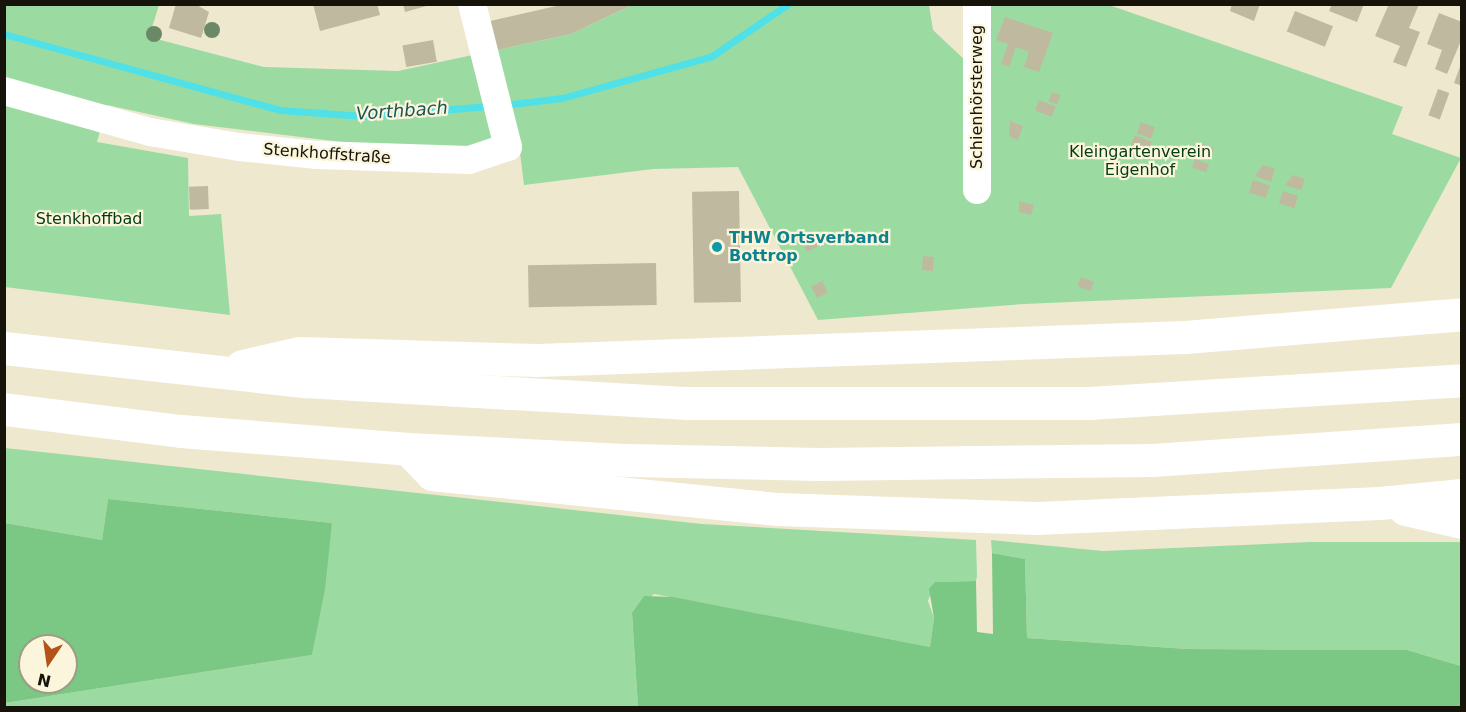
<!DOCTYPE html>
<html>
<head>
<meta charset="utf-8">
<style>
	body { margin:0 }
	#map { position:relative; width:1466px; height:712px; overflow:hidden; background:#eee8ce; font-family:"DejaVu Sans",sans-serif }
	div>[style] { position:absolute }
	.green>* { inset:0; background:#9bdba2 }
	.forest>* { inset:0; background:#7bc784 }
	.stream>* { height:7px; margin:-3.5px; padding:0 3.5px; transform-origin:3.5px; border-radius:3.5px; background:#50e0e7 }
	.building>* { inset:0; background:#bfb9a0; transform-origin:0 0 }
	.minor>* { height:28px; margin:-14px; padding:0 14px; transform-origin:14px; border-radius:14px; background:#fff }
	.highway>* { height:33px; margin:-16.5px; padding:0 16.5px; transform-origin:16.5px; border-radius:16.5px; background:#fff }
	.trees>* { width:16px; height:16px; margin:-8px; border-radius:50%; background:#6c8967 }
	.dots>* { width:16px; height:16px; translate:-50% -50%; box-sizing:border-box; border:3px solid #fbf5db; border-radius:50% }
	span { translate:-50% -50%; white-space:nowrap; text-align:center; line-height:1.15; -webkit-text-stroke:4.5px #fbf5db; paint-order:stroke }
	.street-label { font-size:16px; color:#15130a }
	.park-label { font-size:16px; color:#023c12 }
	.culture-label { font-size:16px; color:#0d838f; font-weight:700 }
	.left { translate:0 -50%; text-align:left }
	.water-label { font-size:18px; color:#185558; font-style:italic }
	.frame { position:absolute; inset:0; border:6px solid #15130a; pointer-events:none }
	.north { position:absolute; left:18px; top:634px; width:60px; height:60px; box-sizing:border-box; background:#fbf5db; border:2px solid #9f9b87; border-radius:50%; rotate:193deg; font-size:16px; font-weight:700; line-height:24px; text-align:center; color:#15130a }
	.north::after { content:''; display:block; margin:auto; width:21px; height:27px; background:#b45217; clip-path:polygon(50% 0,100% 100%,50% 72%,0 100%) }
</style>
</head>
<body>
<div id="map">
	<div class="green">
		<i style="clip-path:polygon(634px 4px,929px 5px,933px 30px,967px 62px,984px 5px,1109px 5px,1403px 107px,1392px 134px,1461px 158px,1391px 288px,1024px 304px,818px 320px,738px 167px,653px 169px,524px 185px,518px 136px,440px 154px,194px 124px,107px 105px,97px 142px,188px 158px,189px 216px,221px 214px,230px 315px,5px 287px,5px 5px,159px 5px,149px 37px,264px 67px,398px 71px,571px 34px)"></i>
		<i style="clip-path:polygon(5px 448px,702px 524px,976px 540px,977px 576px,976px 581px,935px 582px,928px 601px,934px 618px,930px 647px,654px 594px,632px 614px,638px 707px,5px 708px,5px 703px,312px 655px,332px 523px,108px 499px,102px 540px,5px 523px)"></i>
		<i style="clip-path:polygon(991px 540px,1103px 551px,1310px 542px,1461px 542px,1461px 666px,1407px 650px,1187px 649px,1027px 638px,1025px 559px,992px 553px)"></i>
	</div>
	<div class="forest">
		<i style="clip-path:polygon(evenodd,108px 499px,332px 523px,325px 589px,312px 655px,5px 703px,5px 523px,102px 540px,108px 499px,30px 646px,66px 646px,66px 682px,30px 682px,30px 646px)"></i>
		<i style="clip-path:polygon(992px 553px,1025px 559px,1027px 638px,1187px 649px,1407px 650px,1461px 666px,1461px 707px,638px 707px,632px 613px,644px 596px,673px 597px,930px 647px,934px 618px,929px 589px,935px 582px,976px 581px,977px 632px,993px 634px)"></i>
	</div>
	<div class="stream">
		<i style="left:4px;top:34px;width:286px;rotate:15.4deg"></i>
		<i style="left:280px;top:110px;width:84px;rotate:4.1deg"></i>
		<i style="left:364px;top:116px;width:126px;rotate:-4.5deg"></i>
		<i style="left:504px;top:105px;width:58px;rotate:-6.9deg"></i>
		<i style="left:562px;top:98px;width:156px;rotate:-15.6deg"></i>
		<i style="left:712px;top:56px;width:92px;rotate:-34.4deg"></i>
	</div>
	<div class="building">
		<i style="clip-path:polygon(176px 4px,195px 4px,209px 12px,201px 38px,169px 28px)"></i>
		<i style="clip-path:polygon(313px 4px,377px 4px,380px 15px,320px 31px)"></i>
		<i style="clip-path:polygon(403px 4px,430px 4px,430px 5px,405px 12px)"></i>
		<i style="clip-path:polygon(565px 4px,634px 4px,571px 34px,492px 51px,486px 22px)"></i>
		<i style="clip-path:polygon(1232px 4px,1260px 4px,1254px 21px,1230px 11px)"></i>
		<i style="clip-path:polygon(1332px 4px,1364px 4px,1357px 22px,1329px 11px)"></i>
		<i style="clip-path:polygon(1389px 4px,1419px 4px,1409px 28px,1420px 32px,1406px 67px,1393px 62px,1400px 46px,1375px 36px)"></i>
		<i style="left:1295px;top:11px;width:41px;height:22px;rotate:22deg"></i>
		<i style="clip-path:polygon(1439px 13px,1462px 22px,1462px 38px,1447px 74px,1435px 69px,1442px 50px,1427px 44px)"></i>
		<i style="clip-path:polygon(1005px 17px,1053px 33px,1039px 72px,1024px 67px,1029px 52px,1016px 47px,1009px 67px,1001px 64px,1008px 44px,996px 40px)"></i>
		<i style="left:433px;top:40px;width:22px;height:31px;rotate:80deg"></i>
		<i style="clip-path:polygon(1461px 64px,1462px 64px,1462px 86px,1454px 83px)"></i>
		<i style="left:1438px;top:89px;width:12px;height:28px;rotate:20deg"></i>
		<i style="left:1052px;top:92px;width:9px;height:10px;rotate:21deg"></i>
		<i style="left:1039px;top:100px;width:18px;height:11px;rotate:22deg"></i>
		<i style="clip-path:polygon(1010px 121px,1023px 126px,1018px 140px,1009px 136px)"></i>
		<i style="left:1141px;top:122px;width:15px;height:12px;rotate:20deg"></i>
		<i style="left:1135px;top:135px;width:18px;height:14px;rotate:22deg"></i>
		<i style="left:1197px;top:142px;width:18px;height:13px;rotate:19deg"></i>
		<i style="left:1195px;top:159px;width:15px;height:9px;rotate:20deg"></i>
		<i style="clip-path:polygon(1263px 165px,1275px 169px,1271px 182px,1255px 176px)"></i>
		<i style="clip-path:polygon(1293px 175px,1305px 179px,1301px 190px,1285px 185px)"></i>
		<i style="left:1253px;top:180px;width:18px;height:13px;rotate:19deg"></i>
		<i style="left:208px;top:186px;width:23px;height:19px;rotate:88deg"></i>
		<i style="left:739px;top:191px;width:111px;height:47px;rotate:89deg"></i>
		<i style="left:1283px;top:191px;width:16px;height:13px;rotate:18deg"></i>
		<i style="clip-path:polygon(1019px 201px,1034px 205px,1031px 215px,1019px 212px)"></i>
		<i style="left:814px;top:236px;width:11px;height:13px;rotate:63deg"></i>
		<i style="left:923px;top:256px;width:11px;height:14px;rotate:5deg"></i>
		<i style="left:656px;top:263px;width:42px;height:128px;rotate:89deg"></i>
		<i style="left:1081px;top:277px;width:14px;height:10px;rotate:21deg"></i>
		<i style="left:822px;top:281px;width:13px;height:12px;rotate:63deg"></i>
	</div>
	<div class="minor">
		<i style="left:4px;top:91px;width:152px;rotate:15.7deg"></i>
		<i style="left:150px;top:132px;width:90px;rotate:9.6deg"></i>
		<i style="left:239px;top:147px;width:78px;rotate:5.9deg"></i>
		<i style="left:317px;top:155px;width:152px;rotate:1.9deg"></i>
		<i style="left:469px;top:160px;width:41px;rotate:-18.4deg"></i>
		<i style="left:508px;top:147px;width:147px;rotate:-104.1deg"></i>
		<i style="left:977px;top:190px;width:186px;rotate:-90deg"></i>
	</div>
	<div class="highway">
		<i style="left:4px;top:348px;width:302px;rotate:6.3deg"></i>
		<i style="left:304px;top:381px;width:384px;rotate:3.3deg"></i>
		<i style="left:687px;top:403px;width:402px"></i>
		<i style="left:1089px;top:403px;width:374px;rotate:-3.5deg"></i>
		<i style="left:242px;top:366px;width:58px;rotate:-12.8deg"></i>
		<i style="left:299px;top:353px;width:239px;rotate:1.7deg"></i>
		<i style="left:538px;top:360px;width:647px;rotate:-2.04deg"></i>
		<i style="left:1185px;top:337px;width:278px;rotate:-4.7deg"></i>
		<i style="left:4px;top:409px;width:178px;rotate:7.1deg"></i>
		<i style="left:181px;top:431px;width:228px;rotate:4.5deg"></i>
		<i style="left:408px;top:449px;width:220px;rotate:2.9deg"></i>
		<i style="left:628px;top:460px;width:191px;rotate:1.2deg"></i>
		<i style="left:819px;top:464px;width:333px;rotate:-0.7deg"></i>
		<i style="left:1152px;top:460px;width:311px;rotate:-3.9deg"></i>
		<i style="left:408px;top:449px;width:35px;rotate:46deg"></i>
		<i style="left:432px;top:474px;width:348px;rotate:5.8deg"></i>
		<i style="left:778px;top:509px;width:258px;rotate:2deg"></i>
		<i style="left:1036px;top:518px;width:344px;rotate:-2.5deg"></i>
		<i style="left:1380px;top:503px;width:82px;rotate:-5.6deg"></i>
		<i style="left:1405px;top:509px;width:58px;rotate:12.8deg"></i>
	</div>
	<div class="trees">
		<i style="left:212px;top:30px"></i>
		<i style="left:154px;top:34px"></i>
	</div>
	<div class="dots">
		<i style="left:717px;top:247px;background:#0f9aa8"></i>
	</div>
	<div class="street-label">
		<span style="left:977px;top:97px;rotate:-90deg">Schienhörsterweg</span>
		<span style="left:327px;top:154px;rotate:4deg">Stenkhoffstraße</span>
	</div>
	<div class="park-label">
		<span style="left:1140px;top:161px">Kleingartenverein<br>Eigenhof</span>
		<span style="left:89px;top:219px">Stenkhoffbad</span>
	</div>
	<div class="culture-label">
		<span class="left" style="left:729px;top:247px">THW Ortsverband<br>Bottrop</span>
	</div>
	<div class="water-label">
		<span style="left:402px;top:111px;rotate:-4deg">Vorthbach</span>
	</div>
	<div class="frame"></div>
	<div class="north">N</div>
</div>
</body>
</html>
